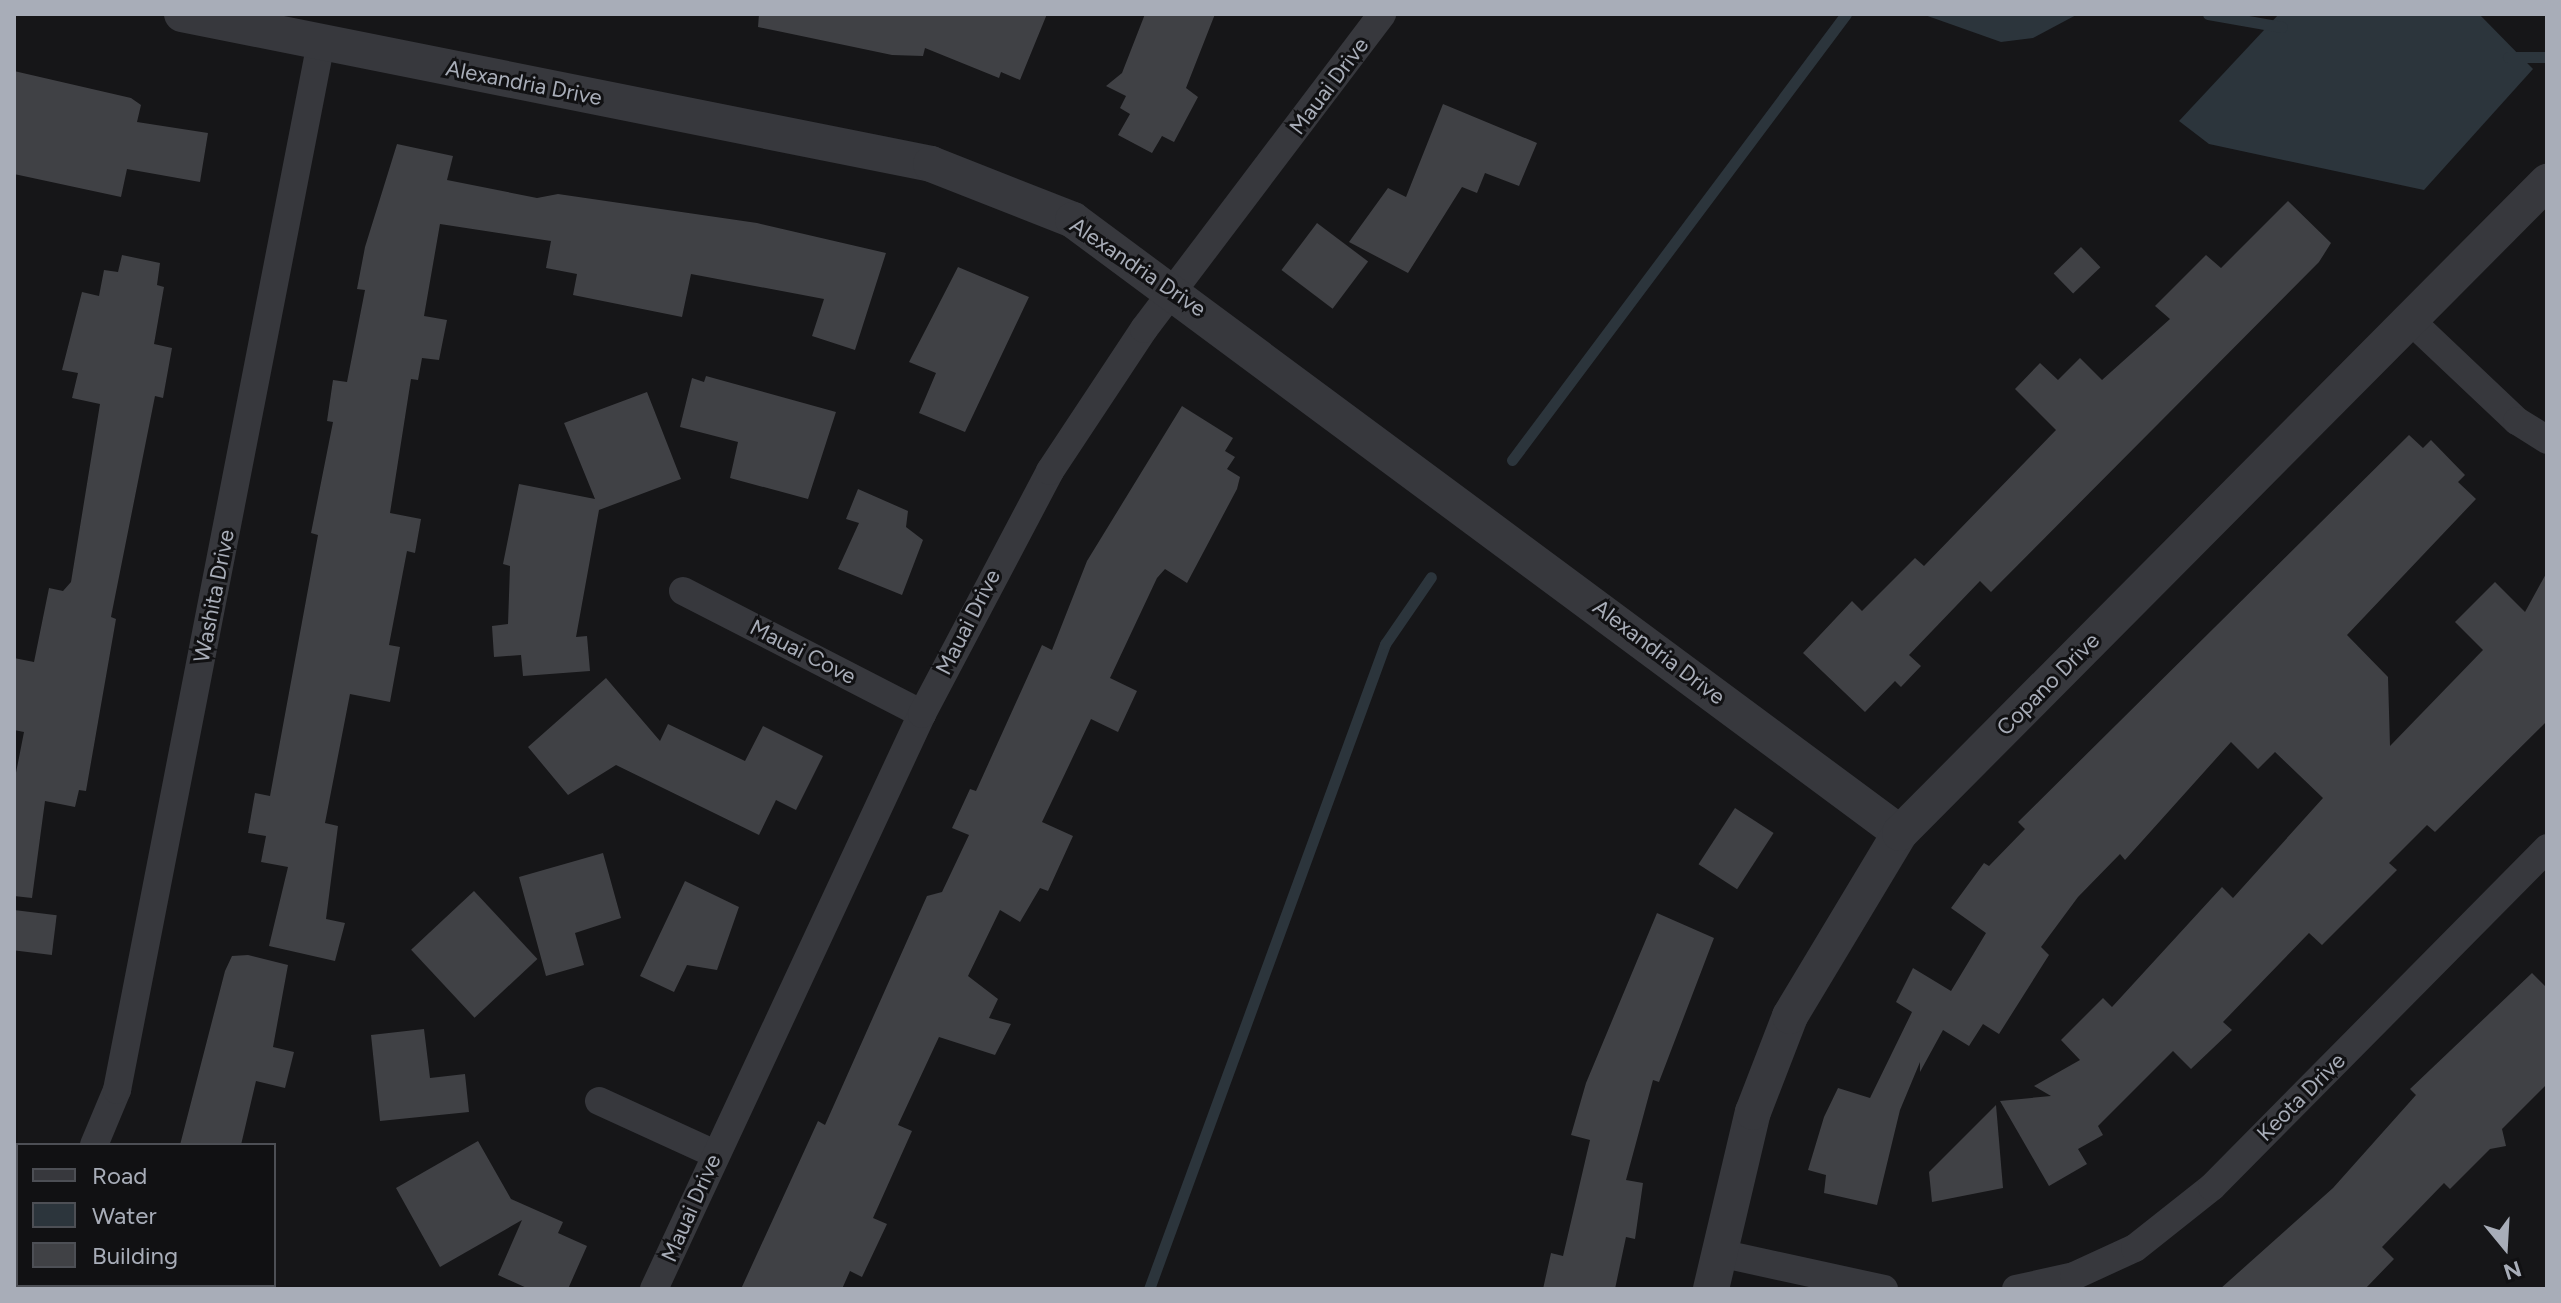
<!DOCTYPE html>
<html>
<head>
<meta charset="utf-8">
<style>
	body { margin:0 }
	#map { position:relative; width:2561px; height:1303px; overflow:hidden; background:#161618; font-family:Figtree,sans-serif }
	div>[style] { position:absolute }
	.water>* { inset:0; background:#2c353c }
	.stream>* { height:11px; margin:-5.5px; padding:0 5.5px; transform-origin:5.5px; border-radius:5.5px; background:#2c353c }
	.building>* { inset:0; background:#404145; transform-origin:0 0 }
	.minor>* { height:28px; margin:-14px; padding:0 14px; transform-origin:14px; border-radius:14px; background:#37383d }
	.tertiary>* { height:36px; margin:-18px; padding:0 18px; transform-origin:18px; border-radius:18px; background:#37383d }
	span { translate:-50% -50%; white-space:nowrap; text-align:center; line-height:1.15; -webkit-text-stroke:6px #111113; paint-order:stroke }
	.street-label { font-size:22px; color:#a8adb8 }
	.frame { position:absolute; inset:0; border:16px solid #a8adb8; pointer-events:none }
	.legend { position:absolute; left:16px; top:1143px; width:260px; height:144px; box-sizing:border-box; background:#111113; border:2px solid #4d4f55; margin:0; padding:10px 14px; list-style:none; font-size:24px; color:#a8adb8 }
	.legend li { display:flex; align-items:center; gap:16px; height:40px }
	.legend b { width:40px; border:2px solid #4d4f55 }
	.north { position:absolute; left:2465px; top:1207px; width:80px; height:80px; -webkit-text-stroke:6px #111113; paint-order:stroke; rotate:162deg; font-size:22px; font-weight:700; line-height:32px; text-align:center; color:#a8adb8 }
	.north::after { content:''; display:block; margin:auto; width:28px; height:36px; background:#a8adb8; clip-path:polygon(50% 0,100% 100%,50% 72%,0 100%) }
</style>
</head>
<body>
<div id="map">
	<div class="water">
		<i style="clip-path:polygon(1922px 14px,2078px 14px,2033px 38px,2001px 42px)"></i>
		<i style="clip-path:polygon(2279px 14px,2479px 14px,2533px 69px,2424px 190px,2209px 144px,2179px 121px)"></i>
	</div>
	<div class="stream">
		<i style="left:2208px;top:14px;width:75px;rotate:10deg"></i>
		<i style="left:2508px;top:57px;width:39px"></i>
		<i style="left:1512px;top:460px;width:557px;rotate:-53.17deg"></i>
		<i style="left:1149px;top:1289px;width:687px;rotate:-69.9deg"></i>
		<i style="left:1385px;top:644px;width:81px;rotate:-55.5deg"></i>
	</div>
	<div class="building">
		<i style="clip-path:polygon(759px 14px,1047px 14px,1020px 80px,1001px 72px,999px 78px,925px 48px,923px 56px,892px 55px,758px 27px)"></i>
		<i style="clip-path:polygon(1145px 14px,1215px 14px,1186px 88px,1198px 97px,1174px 142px,1162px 136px,1152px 153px,1118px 135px,1130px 114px,1120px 108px,1126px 96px,1106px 86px,1122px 73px)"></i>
		<i style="clip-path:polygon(14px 71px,131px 98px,141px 105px,137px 122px,208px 133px,200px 182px,127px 169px,121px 197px,14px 174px)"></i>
		<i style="clip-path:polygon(1443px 104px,1537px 143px,1519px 186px,1485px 173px,1477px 193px,1462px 187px,1408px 273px,1349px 242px,1388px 188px,1406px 197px)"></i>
		<i style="clip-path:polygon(397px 144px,453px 156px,447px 180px,537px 198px,558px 194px,757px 223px,886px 253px,855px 350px,812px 336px,824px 299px,691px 274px,682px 317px,573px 295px,577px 274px,546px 268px,551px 241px,440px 224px,424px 316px,447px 320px,439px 360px,422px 358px,418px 380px,411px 379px,390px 513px,421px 519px,415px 553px,407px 551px,389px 645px,400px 647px,390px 702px,350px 694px,325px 823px,338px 826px,326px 919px,345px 923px,335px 961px,269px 946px,288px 867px,261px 862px,266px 836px,248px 833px,255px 793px,270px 796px,318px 535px,311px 533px,333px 422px,327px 421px,333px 380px,347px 382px,365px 290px,357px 289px,365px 247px)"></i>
		<i style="clip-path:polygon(2288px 201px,2331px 243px,2319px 262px,1991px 592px,1980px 581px,1909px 655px,1921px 666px,1901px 687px,1895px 681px,1865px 712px,1803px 653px,1852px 601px,1862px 611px,1915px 558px,1924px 566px,2056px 430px,2015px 389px,2040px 363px,2058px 380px,2080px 358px,2102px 380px,2170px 319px,2155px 306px,2206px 255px,2221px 268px)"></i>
		<i style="left:1317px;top:223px;width:64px;height:59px;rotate:37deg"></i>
		<i style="left:2081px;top:247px;width:28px;height:38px;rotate:46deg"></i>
		<i style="clip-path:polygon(122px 255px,160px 263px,157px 285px,164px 287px,154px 344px,172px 348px,163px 398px,155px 396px,111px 617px,116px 619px,86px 791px,79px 790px,75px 807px,45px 801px,32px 898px,14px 896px,14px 783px,24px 732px,14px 730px,14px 658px,34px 662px,49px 588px,63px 591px,71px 582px,100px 404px,72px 398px,78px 373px,62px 370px,82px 292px,99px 296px,104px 270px,118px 272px)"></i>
		<i style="clip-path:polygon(958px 267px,1029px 297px,965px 432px,919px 413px,936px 373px,909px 362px)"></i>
		<i style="clip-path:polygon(706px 376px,836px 412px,808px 499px,730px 478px,738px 442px,680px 427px,692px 378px,704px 382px)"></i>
		<i style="clip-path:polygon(647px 392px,681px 479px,599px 510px,576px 637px,587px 636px,590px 671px,523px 676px,521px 655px,494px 657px,492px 626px,508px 624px,510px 566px,503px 564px,519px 484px,595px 499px,564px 423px)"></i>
		<i style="clip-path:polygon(1182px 406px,1233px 438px,1225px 451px,1235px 457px,1227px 469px,1240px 477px,1237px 489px,1187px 583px,1165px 569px,1157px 578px,1110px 678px,1137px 691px,1118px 732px,1091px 719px,1042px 822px,1073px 836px,1048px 891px,1040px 888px,1020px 922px,1000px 910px,968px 976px,998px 999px,989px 1018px,1011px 1024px,995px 1055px,939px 1037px,898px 1125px,912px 1131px,873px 1218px,887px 1224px,862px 1277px,850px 1271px,842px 1289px,741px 1289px,818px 1121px,825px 1125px,927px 896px,942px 892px,969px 835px,952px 828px,970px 789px,976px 791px,1042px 645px,1052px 650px,1087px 561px)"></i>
		<i style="clip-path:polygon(2409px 435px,2423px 448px,2431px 440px,2465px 475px,2458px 482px,2476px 499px,2347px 635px,2388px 677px,2390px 746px,2483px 650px,2455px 622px,2495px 582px,2525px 612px,2547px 572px,2547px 721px,2435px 832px,2427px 825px,2389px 863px,2397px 870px,2322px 945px,2309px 933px,2223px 1022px,2232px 1030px,2191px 1069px,2173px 1051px,2098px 1126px,2103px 1135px,2078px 1149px,2087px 1164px,2049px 1186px,2000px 1101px,2051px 1096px,2034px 1086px,2080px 1060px,2061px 1040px,2103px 998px,2112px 1007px,2222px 887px,2233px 898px,2323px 798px,2275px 752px,2258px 769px,2231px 742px,2125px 860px,2120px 854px,2078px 897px,2041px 947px,2049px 955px,1999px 1034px,1983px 1024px,1969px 1046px,1943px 1030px,1920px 1072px,1920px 1062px,1900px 1110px,1877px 1205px,1824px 1193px,1826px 1175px,1808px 1170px,1824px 1117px,1838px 1088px,1870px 1098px,1912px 1012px,1896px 1002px,1913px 968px,1951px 991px,1986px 933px,1951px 908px,1984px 863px,1989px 866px,2025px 829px,2018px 822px)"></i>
		<i style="clip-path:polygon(858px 489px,908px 511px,906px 527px,923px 540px,902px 595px,838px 569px,859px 523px,846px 519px)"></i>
		<i style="clip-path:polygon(606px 678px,660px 741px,668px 724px,745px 761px,763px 726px,823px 756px,796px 810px,776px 800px,759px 835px,616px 765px,568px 795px,528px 747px)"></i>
		<i style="left:1735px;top:808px;width:46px;height:67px;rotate:33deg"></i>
		<i style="clip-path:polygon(603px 853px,621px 918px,575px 933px,584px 965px,546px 976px,519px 877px)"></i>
		<i style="clip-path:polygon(685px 881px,739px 907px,717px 970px,687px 965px,674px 992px,640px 976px)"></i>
		<i style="left:474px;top:891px;width:93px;height:86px;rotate:47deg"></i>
		<i style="left:14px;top:910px;width:43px;height:40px;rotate:7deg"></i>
		<i style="clip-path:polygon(1657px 913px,1714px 938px,1659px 1082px,1653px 1080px,1626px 1180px,1643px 1183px,1635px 1239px,1626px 1237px,1615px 1289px,1543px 1289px,1551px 1253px,1563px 1256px,1590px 1140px,1571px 1135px,1586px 1083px)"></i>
		<i style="clip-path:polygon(248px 955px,288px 965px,273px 1047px,294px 1052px,285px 1088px,256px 1081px,241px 1145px,180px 1145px,225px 971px,232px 956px)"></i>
		<i style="clip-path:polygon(2532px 973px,2547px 988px,2547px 1084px,2502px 1129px,2506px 1146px,2490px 1149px,2450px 1189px,2444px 1183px,2382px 1247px,2394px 1259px,2365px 1289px,2220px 1289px,2333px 1188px,2416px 1095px,2410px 1089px)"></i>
		<i style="clip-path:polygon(424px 1029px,430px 1078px,465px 1074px,469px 1112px,380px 1121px,371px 1035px)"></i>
		<i style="clip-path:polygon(1996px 1105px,2003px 1188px,1932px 1202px,1929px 1172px)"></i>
		<i style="clip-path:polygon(478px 1141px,511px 1199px,563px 1222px,558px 1233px,587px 1246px,568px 1289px,529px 1289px,498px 1275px,522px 1220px,440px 1267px,396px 1188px)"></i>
	</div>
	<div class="minor">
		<i style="left:2409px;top:319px;width:149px;rotate:43.4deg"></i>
		<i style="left:2517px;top:421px;width:36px;rotate:32deg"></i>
		<i style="left:683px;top:591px;width:269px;rotate:27.2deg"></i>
		<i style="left:599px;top:1101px;width:128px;rotate:24.6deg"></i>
		<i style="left:94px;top:1145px;width:60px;rotate:-67.3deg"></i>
		<i style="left:117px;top:1090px;width:1068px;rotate:-78.98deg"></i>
		<i style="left:1719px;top:1253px;width:169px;rotate:12.3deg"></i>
		<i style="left:14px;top:1276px;width:7px;rotate:-56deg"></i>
		<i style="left:654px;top:1289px;width:634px;rotate:-65.01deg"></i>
		<i style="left:922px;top:714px;width:275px;rotate:-62.2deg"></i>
		<i style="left:1050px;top:471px;width:170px;rotate:-56.5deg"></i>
		<i style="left:1144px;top:329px;width:395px;rotate:-52.9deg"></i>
		<i style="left:2016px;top:1289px;width:59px;rotate:-12.6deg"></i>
		<i style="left:2074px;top:1276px;width:67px;rotate:-24.7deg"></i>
		<i style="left:2135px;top:1248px;width:98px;rotate:-38.4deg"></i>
		<i style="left:2212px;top:1187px;width:477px;rotate:-45.3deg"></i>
	</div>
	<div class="tertiary">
		<i style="left:182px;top:14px;width:764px;rotate:11.32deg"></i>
		<i style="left:931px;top:164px;width:153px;rotate:21.5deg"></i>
		<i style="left:1073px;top:220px;width:1029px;rotate:36.55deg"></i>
		<i style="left:1711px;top:1289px;width:182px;rotate:-76.7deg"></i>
		<i style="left:1753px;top:1112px;width:103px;rotate:-68.9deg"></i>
		<i style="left:1790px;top:1016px;width:214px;rotate:-59deg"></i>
		<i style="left:1900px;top:833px;width:918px;rotate:-45.18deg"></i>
	</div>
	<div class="street-label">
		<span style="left:524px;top:83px;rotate:11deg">Alexandria Drive</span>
		<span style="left:1329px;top:86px;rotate:-53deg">Mauai Drive</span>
		<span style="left:1138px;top:267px;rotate:34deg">Alexandria Drive</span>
		<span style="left:214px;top:596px;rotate:-79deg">Washita Drive</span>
		<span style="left:968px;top:622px;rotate:-63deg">Mauai Drive</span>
		<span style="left:803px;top:652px;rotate:27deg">Mauai Cove</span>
		<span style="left:1659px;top:652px;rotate:37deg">Alexandria Drive</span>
		<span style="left:2048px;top:684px;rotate:-45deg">Copano Drive</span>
		<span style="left:2301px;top:1097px;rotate:-45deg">Keota Drive</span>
		<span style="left:691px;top:1208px;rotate:-66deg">Mauai Drive</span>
	</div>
	<div class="frame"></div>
	<ul class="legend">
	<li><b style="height:10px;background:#37383d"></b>Road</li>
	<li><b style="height:22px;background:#2c353c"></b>Water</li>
	<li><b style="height:22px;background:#404145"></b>Building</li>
	</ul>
	<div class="north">N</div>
</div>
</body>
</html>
